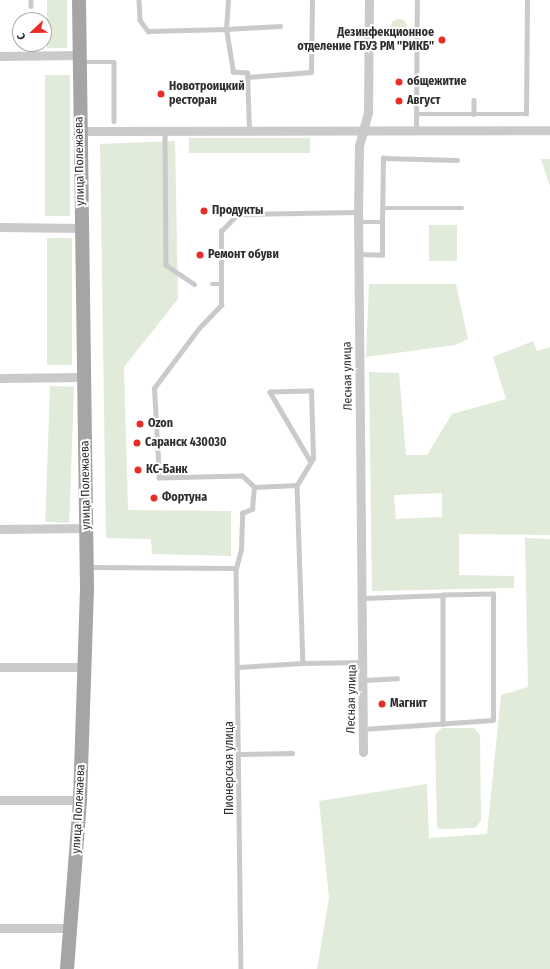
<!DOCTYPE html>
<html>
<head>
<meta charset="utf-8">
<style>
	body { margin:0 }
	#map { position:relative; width:550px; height:969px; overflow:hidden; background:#fff; font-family:"Fira Sans Condensed",sans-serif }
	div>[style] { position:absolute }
	.green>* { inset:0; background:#e1ebd9; transform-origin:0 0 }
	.round { border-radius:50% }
	.service>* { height:4.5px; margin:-2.25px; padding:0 2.25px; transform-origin:2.25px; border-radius:2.25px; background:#cacaca }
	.minor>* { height:9px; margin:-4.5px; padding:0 4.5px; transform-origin:4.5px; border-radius:4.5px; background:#cacaca }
	.primary>* { height:14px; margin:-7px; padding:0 7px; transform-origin:7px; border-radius:7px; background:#a5a5a5 }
	.dots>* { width:11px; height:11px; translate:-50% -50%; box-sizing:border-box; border:2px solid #fff; border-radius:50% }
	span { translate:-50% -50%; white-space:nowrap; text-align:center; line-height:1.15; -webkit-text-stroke:4px #fff; paint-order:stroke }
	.poi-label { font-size:12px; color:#2d2d2d; font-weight:700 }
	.right { translate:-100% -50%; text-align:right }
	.left { translate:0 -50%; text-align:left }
	.street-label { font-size:12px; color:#2d2d2d }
	.north { position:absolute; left:12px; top:12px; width:40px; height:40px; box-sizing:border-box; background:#fff; border:1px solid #ababab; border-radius:50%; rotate:248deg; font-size:11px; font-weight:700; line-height:16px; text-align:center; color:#2d2d2d }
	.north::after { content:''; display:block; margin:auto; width:14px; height:18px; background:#ea2c28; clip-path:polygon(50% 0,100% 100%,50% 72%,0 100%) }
</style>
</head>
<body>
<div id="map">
	<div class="green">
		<i style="left:47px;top:0;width:20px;height:48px"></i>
		<i class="round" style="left:391px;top:19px;width:16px;height:16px"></i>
		<i style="left:45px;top:75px;width:25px;height:141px"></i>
		<i style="left:310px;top:138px;width:15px;height:121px;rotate:90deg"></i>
		<i style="clip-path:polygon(175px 141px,178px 299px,124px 367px,128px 510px,231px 511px,231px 556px,152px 554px,151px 539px,106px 538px,100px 144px)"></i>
		<i style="clip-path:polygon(541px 159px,550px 159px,550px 187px)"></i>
		<i style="left:429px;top:225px;width:28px;height:36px"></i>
		<i style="left:47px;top:238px;width:25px;height:127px"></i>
		<i style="clip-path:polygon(369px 284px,456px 284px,468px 339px,455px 345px,366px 357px)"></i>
		<i style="clip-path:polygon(evenodd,533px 341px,537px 351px,550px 347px,550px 535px,459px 534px,459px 575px,514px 576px,514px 588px,372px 591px,369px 372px,399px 373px,406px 455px,427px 455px,452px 414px,506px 399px,493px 357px,533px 341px,442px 493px,442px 517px,396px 519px,394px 495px,442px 493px)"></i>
		<i style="left:50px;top:386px;width:24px;height:136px;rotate:2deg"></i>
		<i style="clip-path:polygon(525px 538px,550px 539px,550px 969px,317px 969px,329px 898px,319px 801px,427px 784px,429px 838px,487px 834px,501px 695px,528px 687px)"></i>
		<i style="clip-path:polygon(442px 728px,474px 728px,480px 735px,481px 821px,475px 828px,440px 829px,437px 826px,435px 735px)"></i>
	</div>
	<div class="service">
		<i style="left:31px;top:0;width:6px;rotate:90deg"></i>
		<i style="left:139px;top:0;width:20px;rotate:87deg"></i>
		<i style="left:140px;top:20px;width:14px;rotate:54deg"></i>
		<i style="left:148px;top:31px;width:78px;rotate:-1.5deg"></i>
		<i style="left:226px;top:29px;width:29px;rotate:-86deg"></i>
		<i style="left:82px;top:62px;width:32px"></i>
		<i style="left:114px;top:62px;width:59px;rotate:90deg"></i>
		<i style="left:247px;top:77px;width:64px;rotate:-4.5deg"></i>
		<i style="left:311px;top:72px;width:72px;rotate:-89.2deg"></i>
		<i style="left:474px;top:100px;width:14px;rotate:90deg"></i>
		<i style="left:416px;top:114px;width:110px"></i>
		<i style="left:526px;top:114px;width:114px;rotate:-89.5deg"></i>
		<i style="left:416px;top:129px;width:129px;rotate:-89.6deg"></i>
		<i style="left:165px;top:130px;width:135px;rotate:89.6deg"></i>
		<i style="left:166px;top:265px;width:34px;rotate:34deg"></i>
		<i style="left:249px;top:130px;width:57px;rotate:-92deg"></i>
		<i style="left:247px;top:73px;width:14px;rotate:-176deg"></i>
		<i style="left:233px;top:72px;width:44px;rotate:-99.2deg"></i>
		<i style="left:226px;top:29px;width:54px;rotate:-3.2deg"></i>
		<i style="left:382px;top:208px;width:80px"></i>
		<i style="left:358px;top:222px;width:24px"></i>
		<i style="left:382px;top:222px;width:64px;rotate:-89.1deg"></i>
		<i style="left:383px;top:158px;width:74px;rotate:1.5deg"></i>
		<i style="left:358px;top:254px;width:24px;rotate:2deg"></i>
		<i style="left:382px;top:255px;width:33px;rotate:-90deg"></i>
		<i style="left:212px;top:284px;width:10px"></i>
		<i style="left:297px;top:485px;width:31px;rotate:-59deg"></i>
		<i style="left:313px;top:458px;width:67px;rotate:-91.7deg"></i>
		<i style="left:311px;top:391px;width:41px;rotate:178.6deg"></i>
		<i style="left:270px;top:392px;width:81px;rotate:59.6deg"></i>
		<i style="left:254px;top:487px;width:43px;rotate:-2.7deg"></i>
		<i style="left:297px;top:485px;width:178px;rotate:88.1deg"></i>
		<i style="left:303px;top:663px;width:61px;rotate:-0.9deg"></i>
		<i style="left:89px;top:567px;width:147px;rotate:0.4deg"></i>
		<i style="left:236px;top:568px;width:20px;rotate:-75deg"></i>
		<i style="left:241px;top:549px;width:36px;rotate:-88deg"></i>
		<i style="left:242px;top:513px;width:11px;rotate:-22deg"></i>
		<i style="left:252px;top:509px;width:22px;rotate:-85deg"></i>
		<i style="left:254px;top:487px;width:16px;rotate:-137deg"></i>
		<i style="left:242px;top:476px;width:83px;rotate:178.6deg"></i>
		<i style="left:159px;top:478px;width:90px;rotate:-93.2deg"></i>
		<i style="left:154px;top:388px;width:75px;rotate:-53.1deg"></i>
		<i style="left:199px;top:328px;width:32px;rotate:-46deg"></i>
		<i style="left:221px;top:305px;width:74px;rotate:-90deg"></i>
		<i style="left:221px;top:231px;width:24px;rotate:-45deg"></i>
		<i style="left:238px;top:214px;width:120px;rotate:-1deg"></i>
		<i style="left:236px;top:568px;width:401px;rotate:89.3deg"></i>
		<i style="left:364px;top:598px;width:79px;rotate:-2.2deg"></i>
		<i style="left:443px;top:595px;width:129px;rotate:90deg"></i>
		<i style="left:239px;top:667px;width:64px;rotate:-3.6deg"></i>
		<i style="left:364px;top:680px;width:33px;rotate:-3deg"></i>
		<i style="left:363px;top:729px;width:130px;rotate:-4deg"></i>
		<i style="left:493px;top:720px;width:126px;rotate:-90deg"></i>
		<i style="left:493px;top:594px;width:50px;rotate:178.9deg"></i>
		<i style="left:240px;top:754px;width:52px;rotate:-1.1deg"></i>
	</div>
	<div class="minor">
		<i style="left:0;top:56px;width:80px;rotate:-0.7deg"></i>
		<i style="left:79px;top:131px;width:471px;rotate:-0.1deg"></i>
		<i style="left:0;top:227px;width:82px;rotate:0.7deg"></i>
		<i style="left:0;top:378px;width:83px;rotate:-0.7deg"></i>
		<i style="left:0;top:529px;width:87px;rotate:-0.7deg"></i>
		<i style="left:0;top:667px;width:85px"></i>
		<i style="left:363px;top:752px;width:540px;rotate:-90.53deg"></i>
		<i style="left:358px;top:212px;width:66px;rotate:-89.1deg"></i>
		<i style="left:359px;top:146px;width:35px;rotate:-75deg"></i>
		<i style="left:368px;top:112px;width:112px;rotate:-89.5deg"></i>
		<i style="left:0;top:800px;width:80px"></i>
		<i style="left:0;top:928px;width:71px"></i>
	</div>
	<div class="primary">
		<i style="left:67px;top:969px;width:169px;rotate:-85.6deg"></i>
		<i style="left:80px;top:800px;width:212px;rotate:-88.1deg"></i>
		<i style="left:87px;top:588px;width:588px;rotate:-90.78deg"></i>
	</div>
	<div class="dots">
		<i style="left:442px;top:40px;background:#ea2c28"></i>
		<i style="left:399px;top:82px;background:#ea2c28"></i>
		<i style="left:161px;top:94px;background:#ea2c28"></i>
		<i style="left:399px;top:101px;background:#ea2c28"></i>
		<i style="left:204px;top:211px;background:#ea2c28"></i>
		<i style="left:200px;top:255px;background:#ea2c28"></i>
		<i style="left:140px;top:424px;background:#ea2c28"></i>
		<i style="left:137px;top:443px;background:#ea2c28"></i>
		<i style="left:138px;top:470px;background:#ea2c28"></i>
		<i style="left:154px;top:498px;background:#ea2c28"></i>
		<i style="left:382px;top:704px;background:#ea2c28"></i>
	</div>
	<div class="poi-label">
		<span class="right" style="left:434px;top:40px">Дезинфекционное<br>отделение ГБУЗ РМ "РИКБ"</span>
		<span class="left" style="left:407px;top:82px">общежитие</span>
		<span class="left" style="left:169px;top:94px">Новотроицкий<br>ресторан</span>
		<span class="left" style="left:407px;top:101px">Август</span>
		<span class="left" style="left:212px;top:211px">Продукты</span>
		<span class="left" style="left:208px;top:255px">Ремонт обуви</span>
		<span class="left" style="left:148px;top:424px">Ozon</span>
		<span class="left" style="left:145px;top:443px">Саранск 430030</span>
		<span class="left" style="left:146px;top:470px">КС-Банк</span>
		<span class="left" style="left:162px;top:498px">Фортуна</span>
		<span class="left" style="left:390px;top:704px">Магнит</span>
	</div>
	<div class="street-label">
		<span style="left:80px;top:161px;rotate:-91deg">улица Полежаева</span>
		<span style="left:348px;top:376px;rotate:-91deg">Лесная улица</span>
		<span style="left:86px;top:485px;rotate:-91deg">улица Полежаева</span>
		<span style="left:352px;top:699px;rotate:-89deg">Лесная улица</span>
		<span style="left:230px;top:768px;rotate:-90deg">Пионерская улица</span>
		<span style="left:79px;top:809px;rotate:-87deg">улица Полежаева</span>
	</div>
	<div class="north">С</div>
</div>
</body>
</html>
